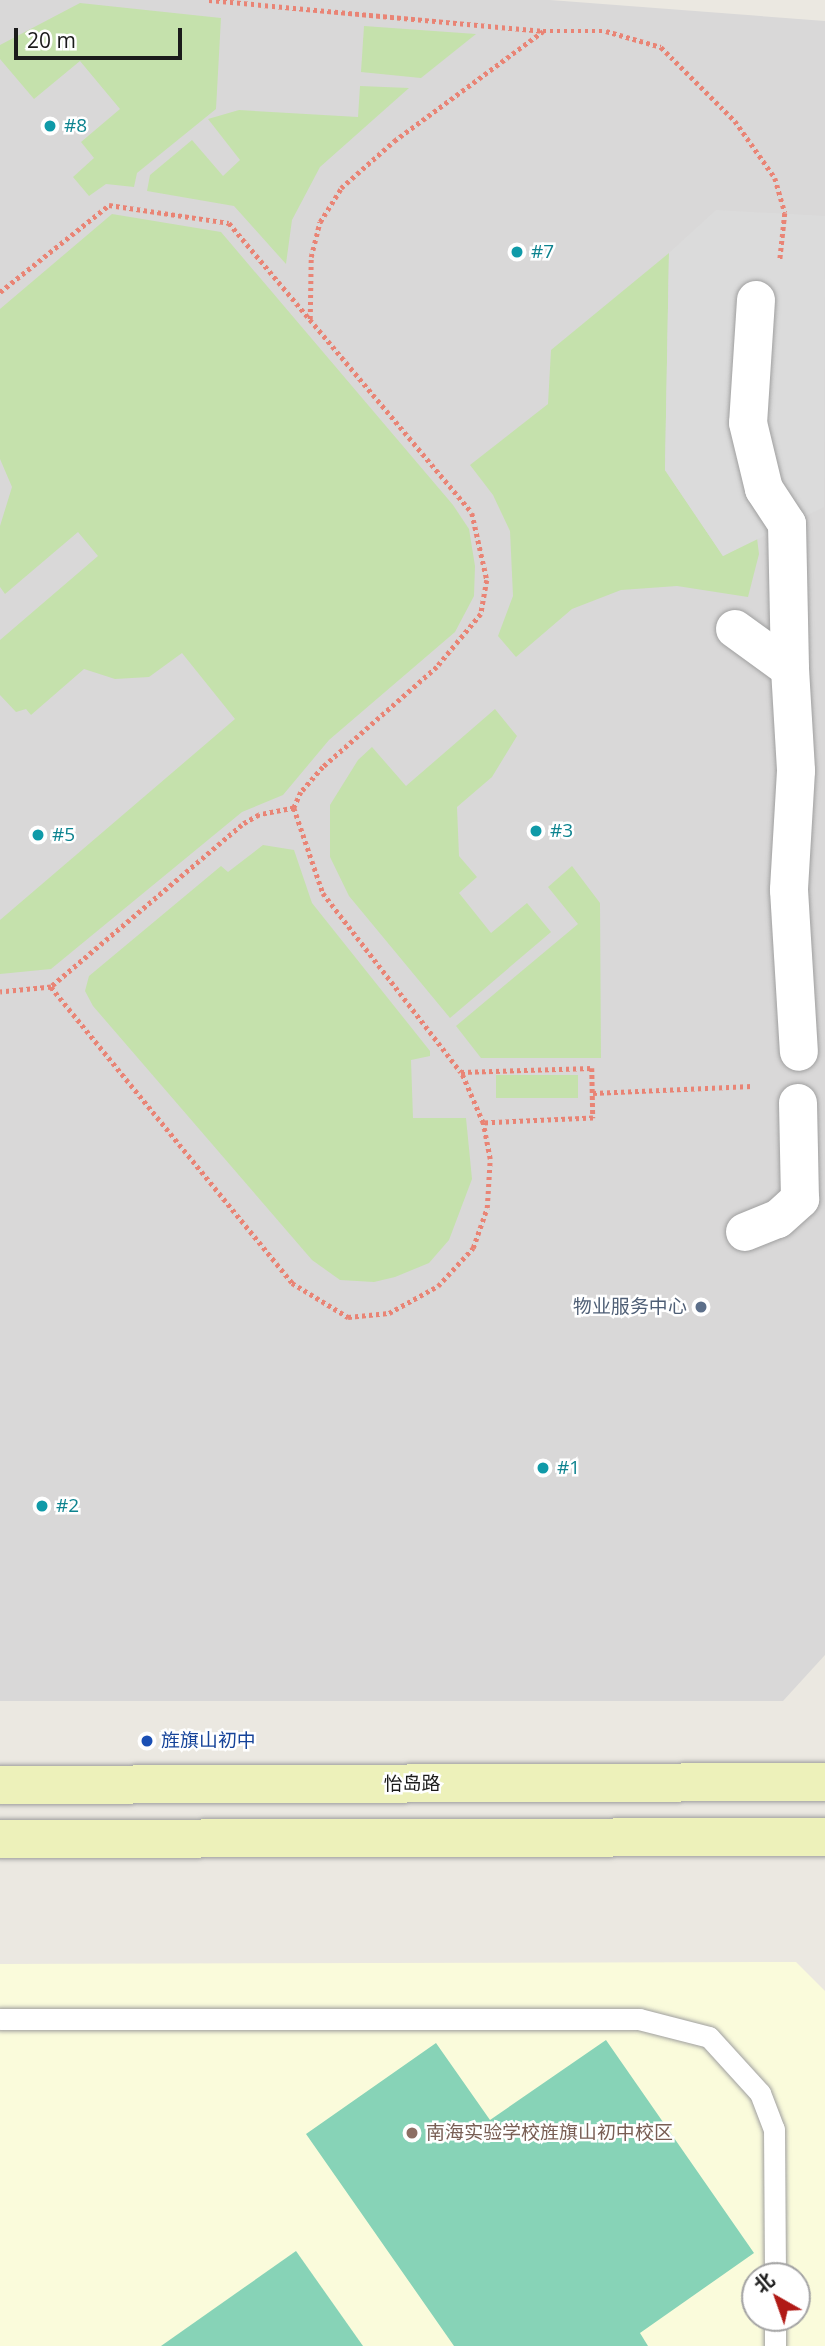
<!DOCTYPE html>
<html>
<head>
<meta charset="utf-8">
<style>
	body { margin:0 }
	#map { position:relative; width:825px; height:2346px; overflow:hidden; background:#ebe8e1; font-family:"Open Sans","Noto Sans SC",sans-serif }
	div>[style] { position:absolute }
	.residential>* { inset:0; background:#d9d8d8 }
	.education>* { inset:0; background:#fafbdb }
	.grass>* { inset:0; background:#c5e1ac; transform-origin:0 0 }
	.pitch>* { inset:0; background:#87d3b7 }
	.parking>* { inset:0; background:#dbdbdb }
	.path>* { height:4.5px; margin-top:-2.25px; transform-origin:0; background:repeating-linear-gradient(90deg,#e98475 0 3.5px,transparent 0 7px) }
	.roads { filter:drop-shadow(0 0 2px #9f9f9f) drop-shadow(0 0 2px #9f9f9f) }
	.lane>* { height:21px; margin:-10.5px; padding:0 10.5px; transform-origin:10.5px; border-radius:10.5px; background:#fff }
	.street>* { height:38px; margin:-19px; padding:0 19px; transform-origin:19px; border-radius:19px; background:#fff }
	.secondary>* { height:38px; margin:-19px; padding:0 19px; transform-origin:19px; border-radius:19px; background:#edf1ba }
	.dots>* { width:19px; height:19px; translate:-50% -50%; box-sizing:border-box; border:4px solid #fff; border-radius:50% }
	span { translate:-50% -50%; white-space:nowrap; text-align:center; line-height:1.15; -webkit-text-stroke:5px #fff; paint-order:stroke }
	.culture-label { font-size:19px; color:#0d838f }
	.left { translate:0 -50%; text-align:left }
	.service-label { font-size:19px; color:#4e5e75 }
	.right { translate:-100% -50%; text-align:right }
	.transit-label { font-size:19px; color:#164399 }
	.street-label { font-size:19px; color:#1b1b1b }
	.education-label { font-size:19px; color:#785e54 }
	.north { position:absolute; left:741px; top:2262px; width:70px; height:70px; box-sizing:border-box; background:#fff; border:2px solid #a4a4a4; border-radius:50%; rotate:320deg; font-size:19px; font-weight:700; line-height:28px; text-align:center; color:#1b1b1b }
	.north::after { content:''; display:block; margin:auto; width:24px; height:32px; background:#b01a16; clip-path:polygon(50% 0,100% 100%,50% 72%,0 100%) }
	.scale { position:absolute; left:14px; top:28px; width:168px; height:32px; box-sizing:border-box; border:4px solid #1b1b1b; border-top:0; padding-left:9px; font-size:21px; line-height:24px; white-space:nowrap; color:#1b1b1b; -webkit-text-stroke:5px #fff; paint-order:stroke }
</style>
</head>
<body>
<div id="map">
	<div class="residential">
		<i style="clip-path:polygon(0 0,550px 0,825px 21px,825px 1655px,783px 1701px,0 1701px)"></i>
	</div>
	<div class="education">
		<i style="clip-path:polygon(evenodd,796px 1962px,825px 1991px,825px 2346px,0 2346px,0 1964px,796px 1962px,755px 2276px,797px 2276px,797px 2318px,755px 2318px,755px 2276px)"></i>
	</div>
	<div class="grass">
		<i style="clip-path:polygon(80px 3px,221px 18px,216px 109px,137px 173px,134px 187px,106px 184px,89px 196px,73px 177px,94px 158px,81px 142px,120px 109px,80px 61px,34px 99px,0 59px,0 45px)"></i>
		<i style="clip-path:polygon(364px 26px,476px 34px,421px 78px,361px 72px)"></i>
		<i style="clip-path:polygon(360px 86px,409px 88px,320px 167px,292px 220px,286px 264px,234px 206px,147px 191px,150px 175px,192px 140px,223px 176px,240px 160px,208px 119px,239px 110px,358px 117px)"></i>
		<i style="clip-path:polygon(112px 214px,221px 232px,453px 505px,469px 529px,475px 566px,474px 596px,455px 632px,329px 740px,283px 795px,242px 812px,51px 969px,0 974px,0 920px,235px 719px,182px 653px,149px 677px,115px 679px,84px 669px,31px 715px,26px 709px,16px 712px,0 695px,0 640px,98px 556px,78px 532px,5px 594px,0 587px,0 526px,12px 487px,0 459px,0 309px)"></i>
		<i style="clip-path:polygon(669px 253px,665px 470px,723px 556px,757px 538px,759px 554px,748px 597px,677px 586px,621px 590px,572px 609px,516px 657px,498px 636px,513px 596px,510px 531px,493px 495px,470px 465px,548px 404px,551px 350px)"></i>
		<i style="clip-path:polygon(495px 709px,517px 736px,492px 777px,457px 807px,459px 856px,477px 877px,459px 893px,491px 933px,527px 903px,551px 932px,450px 1018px,349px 896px,330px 857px,330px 805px,358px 760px,372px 747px,406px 786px)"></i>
		<i style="clip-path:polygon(263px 845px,294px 850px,312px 903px,430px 1051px,430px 1056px,411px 1060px,413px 1118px,466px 1118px,472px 1179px,449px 1240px,429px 1263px,395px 1277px,374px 1282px,340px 1280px,312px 1260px,93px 1006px,85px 991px,89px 976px,221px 866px,228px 872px)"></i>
		<i style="clip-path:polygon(572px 866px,600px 903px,601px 1058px,481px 1058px,456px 1026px,578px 924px,548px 887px)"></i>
		<i style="left:496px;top:1075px;width:82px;height:23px"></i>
	</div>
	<div class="pitch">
		<i style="clip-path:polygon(606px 2040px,754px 2253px,640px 2333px,648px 2346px,454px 2346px,306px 2134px,436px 2043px,490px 2120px)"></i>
		<i style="clip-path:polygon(296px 2251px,363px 2346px,161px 2346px)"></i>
	</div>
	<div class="parking">
		<i style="clip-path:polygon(716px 210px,825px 216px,824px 507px,723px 556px,665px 470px,669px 253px)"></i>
	</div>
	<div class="path">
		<i style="left:209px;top:0;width:334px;rotate:5.3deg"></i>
		<i style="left:0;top:292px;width:139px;rotate:-38.6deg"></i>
		<i style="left:109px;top:205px;width:121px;rotate:8.5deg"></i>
		<i style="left:229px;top:223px;width:378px;rotate:50deg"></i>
		<i style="left:472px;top:513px;width:69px;rotate:77.4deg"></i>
		<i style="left:487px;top:580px;width:35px;rotate:100deg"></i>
		<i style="left:481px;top:614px;width:69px;rotate:129.7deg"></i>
		<i style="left:437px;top:667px;width:152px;rotate:138.7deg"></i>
		<i style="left:323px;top:767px;width:33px;rotate:131deg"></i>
		<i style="left:301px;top:792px;width:17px;rotate:114deg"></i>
		<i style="left:294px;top:808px;width:36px;rotate:169deg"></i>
		<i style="left:259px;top:815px;width:20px;rotate:150deg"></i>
		<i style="left:242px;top:825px;width:250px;rotate:139.7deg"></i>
		<i style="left:51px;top:987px;width:51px;rotate:174.4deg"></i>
		<i style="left:310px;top:319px;width:62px;rotate:-89.1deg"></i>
		<i style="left:311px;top:257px;width:36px;rotate:-76deg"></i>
		<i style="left:320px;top:222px;width:40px;rotate:-58deg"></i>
		<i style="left:341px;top:188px;width:71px;rotate:-41.6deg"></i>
		<i style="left:394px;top:141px;width:185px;rotate:-36.4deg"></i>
		<i style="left:543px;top:31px;width:63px"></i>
		<i style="left:606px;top:31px;width:57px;rotate:16.2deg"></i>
		<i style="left:661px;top:47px;width:105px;rotate:45deg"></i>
		<i style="left:735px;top:121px;width:70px;rotate:54.9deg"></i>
		<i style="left:775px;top:178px;width:36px;rotate:74deg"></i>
		<i style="left:785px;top:213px;width:47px;rotate:96.1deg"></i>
		<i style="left:294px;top:808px;width:90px;rotate:71.2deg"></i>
		<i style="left:323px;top:893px;width:226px;rotate:52.4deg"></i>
		<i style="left:461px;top:1072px;width:131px;rotate:-1.7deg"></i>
		<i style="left:592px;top:1068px;width:50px;rotate:88.9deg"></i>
		<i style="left:593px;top:1118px;width:110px;rotate:177.4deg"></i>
		<i style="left:483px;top:1123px;width:56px;rotate:-113.3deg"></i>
		<i style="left:51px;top:987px;width:382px;rotate:50.8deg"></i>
		<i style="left:292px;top:1283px;width:66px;rotate:31.3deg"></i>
		<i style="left:348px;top:1317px;width:41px;rotate:-5.6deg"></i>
		<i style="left:389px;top:1313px;width:56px;rotate:-28.9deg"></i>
		<i style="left:438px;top:1286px;width:52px;rotate:-47.4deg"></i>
		<i style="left:473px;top:1248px;width:42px;rotate:-70.7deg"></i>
		<i style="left:487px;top:1208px;width:49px;rotate:-86.5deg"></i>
		<i style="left:490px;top:1159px;width:37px;rotate:-101deg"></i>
		<i style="left:593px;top:1093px;width:159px;rotate:-2.5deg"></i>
	</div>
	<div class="roads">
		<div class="lane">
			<i style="left:0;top:2019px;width:639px"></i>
			<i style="left:639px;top:2019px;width:72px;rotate:14.4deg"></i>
			<i style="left:709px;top:2037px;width:76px;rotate:47.7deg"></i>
			<i style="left:760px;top:2093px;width:39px;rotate:69deg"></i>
			<i style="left:774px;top:2129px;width:147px;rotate:89.6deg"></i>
			<i style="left:775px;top:2318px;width:28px;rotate:90deg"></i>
		</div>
		<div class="street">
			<i style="left:756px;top:300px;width:123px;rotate:93.7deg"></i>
			<i style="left:748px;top:423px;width:68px;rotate:76.4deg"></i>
			<i style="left:764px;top:489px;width:42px;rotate:56.7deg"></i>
			<i style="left:787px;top:524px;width:145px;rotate:88.8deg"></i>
			<i style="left:735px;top:629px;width:68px;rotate:36deg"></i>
			<i style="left:790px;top:669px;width:102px;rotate:86.6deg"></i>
			<i style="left:796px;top:771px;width:119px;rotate:93.4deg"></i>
			<i style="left:789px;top:890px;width:162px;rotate:86.5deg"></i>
			<i style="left:745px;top:1232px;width:35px;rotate:-22deg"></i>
			<i style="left:778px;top:1219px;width:30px;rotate:-42deg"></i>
			<i style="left:800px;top:1199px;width:96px;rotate:-91.2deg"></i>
		</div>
		<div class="secondary">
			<i style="left:0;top:1785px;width:825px;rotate:-0.21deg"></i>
			<i style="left:0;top:1839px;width:825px;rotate:-0.14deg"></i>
		</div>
	</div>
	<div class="dots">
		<i style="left:50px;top:126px;background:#0f9aa8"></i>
		<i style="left:517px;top:252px;background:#0f9aa8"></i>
		<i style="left:536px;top:831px;background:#0f9aa8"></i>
		<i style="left:38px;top:835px;background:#0f9aa8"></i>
		<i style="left:701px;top:1307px;background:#5c6f8a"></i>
		<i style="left:543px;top:1468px;background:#0f9aa8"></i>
		<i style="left:42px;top:1506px;background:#0f9aa8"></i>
		<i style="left:147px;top:1741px;background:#1a4fb4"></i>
		<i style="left:412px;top:2133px;background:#8d6e63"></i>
	</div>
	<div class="culture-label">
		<span class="left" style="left:64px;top:126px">#8</span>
		<span class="left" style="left:531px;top:252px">#7</span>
		<span class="left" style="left:550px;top:831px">#3</span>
		<span class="left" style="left:52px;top:835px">#5</span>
		<span class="left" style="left:557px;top:1468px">#1</span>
		<span class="left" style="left:56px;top:1506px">#2</span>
	</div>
	<div class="service-label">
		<span class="right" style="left:687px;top:1307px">物业服务中心</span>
	</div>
	<div class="transit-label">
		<span class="left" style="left:161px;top:1741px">旌旗山初中</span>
	</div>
	<div class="street-label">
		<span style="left:412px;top:1784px">怡岛路</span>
	</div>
	<div class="education-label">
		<span class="left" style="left:426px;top:2133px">南海实验学校旌旗山初中校区</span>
	</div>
	<div class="north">北</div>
	<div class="scale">20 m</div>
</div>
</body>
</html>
